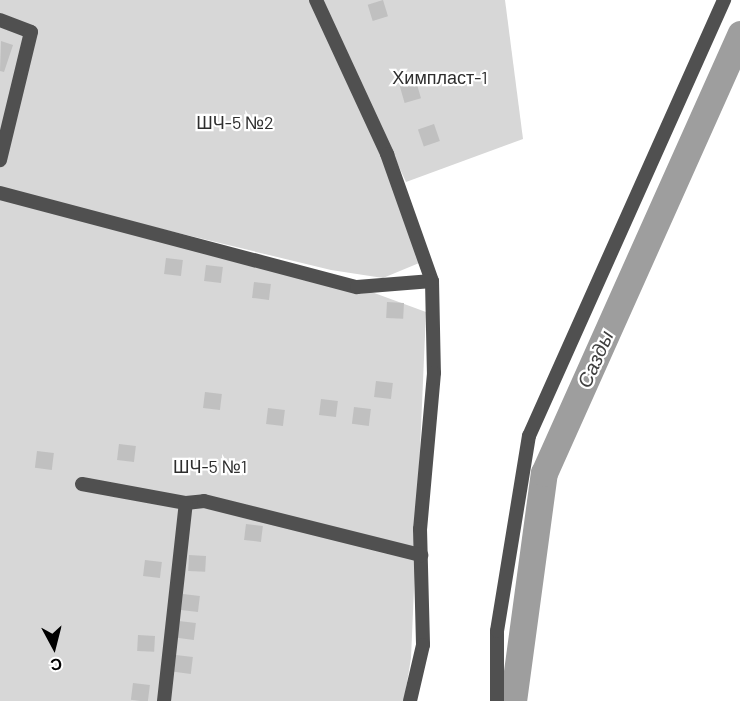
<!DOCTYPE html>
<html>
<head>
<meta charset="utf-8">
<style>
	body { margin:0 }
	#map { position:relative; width:740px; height:701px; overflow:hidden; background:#fff; font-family:Barlow,sans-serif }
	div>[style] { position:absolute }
	.green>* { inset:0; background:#d7d7d7 }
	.river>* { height:27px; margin:-13.5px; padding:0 13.5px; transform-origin:13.5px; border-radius:13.5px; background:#9e9e9e }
	.building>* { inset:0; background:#c0c0c0; transform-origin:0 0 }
	.minor>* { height:14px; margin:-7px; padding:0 7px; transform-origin:7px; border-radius:7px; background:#505050 }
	span { translate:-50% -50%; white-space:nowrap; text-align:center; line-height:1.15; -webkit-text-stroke:4.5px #fff; paint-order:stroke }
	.park-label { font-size:18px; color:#2e2e2e }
	.water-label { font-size:20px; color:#3f3f3f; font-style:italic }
	.north { position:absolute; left:24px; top:617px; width:60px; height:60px; -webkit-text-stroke:4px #fff; paint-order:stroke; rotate:173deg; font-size:16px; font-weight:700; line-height:24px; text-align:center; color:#000 }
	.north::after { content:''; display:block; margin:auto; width:21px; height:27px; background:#000; clip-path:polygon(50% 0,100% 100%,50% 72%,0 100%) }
</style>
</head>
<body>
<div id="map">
	<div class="green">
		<i style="clip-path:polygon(0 0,316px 0,424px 261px,383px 278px,331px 270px,0 190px,0 164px,32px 32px,0 19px)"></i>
		<i style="clip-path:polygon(322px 0,505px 0,523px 139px,406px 182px)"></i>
		<i style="clip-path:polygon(0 22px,29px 33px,0 144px)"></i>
		<i style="clip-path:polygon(0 198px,358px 287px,426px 312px,411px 658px,404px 701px,0 701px)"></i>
	</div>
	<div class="river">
		<i style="left:513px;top:701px;width:230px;rotate:-82.3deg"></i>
		<i style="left:544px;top:473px;width:481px;rotate:-65.9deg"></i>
	</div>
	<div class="building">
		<i style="left:383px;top:0;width:17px;height:16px;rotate:73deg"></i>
		<i style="clip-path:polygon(1px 41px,13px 45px,4px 72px,0 71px)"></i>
		<i style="left:416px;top:81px;width:18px;height:17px;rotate:74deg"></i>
		<i style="left:434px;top:124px;width:18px;height:17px;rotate:71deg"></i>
		<i style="left:166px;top:258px;width:17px;height:16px;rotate:7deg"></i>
		<i style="left:206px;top:265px;width:17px;height:16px;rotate:7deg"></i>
		<i style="left:254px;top:282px;width:17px;height:16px;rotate:7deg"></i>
		<i style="left:387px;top:302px;width:17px;height:16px;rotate:3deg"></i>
		<i style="left:376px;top:381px;width:17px;height:16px;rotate:7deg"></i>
		<i style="left:205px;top:392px;width:17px;height:16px;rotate:7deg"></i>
		<i style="left:321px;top:399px;width:17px;height:16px;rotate:7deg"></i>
		<i style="left:354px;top:407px;width:17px;height:17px;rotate:7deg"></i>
		<i style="left:268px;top:408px;width:17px;height:16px;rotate:7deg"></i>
		<i style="left:119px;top:444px;width:17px;height:16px;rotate:7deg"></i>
		<i style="left:37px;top:451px;width:17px;height:17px;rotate:7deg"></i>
		<i style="left:246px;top:524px;width:17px;height:16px;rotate:7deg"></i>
		<i style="left:189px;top:555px;width:17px;height:16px;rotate:3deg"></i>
		<i style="left:145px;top:560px;width:17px;height:16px;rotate:7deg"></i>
		<i style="left:183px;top:594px;width:17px;height:16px;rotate:7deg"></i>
		<i style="left:179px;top:621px;width:17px;height:17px;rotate:7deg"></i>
		<i style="left:138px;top:635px;width:17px;height:16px;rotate:3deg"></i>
		<i style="left:176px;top:655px;width:17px;height:17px;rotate:7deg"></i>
		<i style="left:133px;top:683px;width:17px;height:17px;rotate:7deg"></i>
	</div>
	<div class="minor">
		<i style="left:316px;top:0;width:170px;rotate:65.2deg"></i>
		<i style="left:387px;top:154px;width:135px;rotate:70.5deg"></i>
		<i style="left:432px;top:281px;width:92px;rotate:88.8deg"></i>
		<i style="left:434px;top:373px;width:157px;rotate:95.1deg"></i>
		<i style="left:420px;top:529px;width:116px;rotate:88.5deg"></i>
		<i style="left:423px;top:645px;width:57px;rotate:103.1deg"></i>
		<i style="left:0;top:20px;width:33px;rotate:21deg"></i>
		<i style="left:31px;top:32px;width:132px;rotate:103.6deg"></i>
		<i style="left:0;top:193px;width:369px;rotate:14.8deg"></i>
		<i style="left:357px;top:287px;width:75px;rotate:-4.6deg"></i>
		<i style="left:82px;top:484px;width:106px;rotate:10.4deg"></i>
		<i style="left:186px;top:503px;width:18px;rotate:-6deg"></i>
		<i style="left:204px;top:501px;width:224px;rotate:14deg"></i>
		<i style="left:164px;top:701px;width:199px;rotate:-83.7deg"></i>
		<i style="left:497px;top:701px;width:70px;rotate:-90deg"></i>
		<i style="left:497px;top:631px;width:198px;rotate:-80.7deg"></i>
		<i style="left:529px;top:436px;width:478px;rotate:-65.9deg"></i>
	</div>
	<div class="park-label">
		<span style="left:440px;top:77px">Химпласт-1</span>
		<span style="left:235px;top:122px">ШЧ-5 №2</span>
		<span style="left:210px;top:466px">ШЧ-5 №1</span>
	</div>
	<div class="water-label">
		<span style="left:595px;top:359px;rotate:-66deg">Сазды</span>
	</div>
	<div class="north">С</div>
</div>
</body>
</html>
